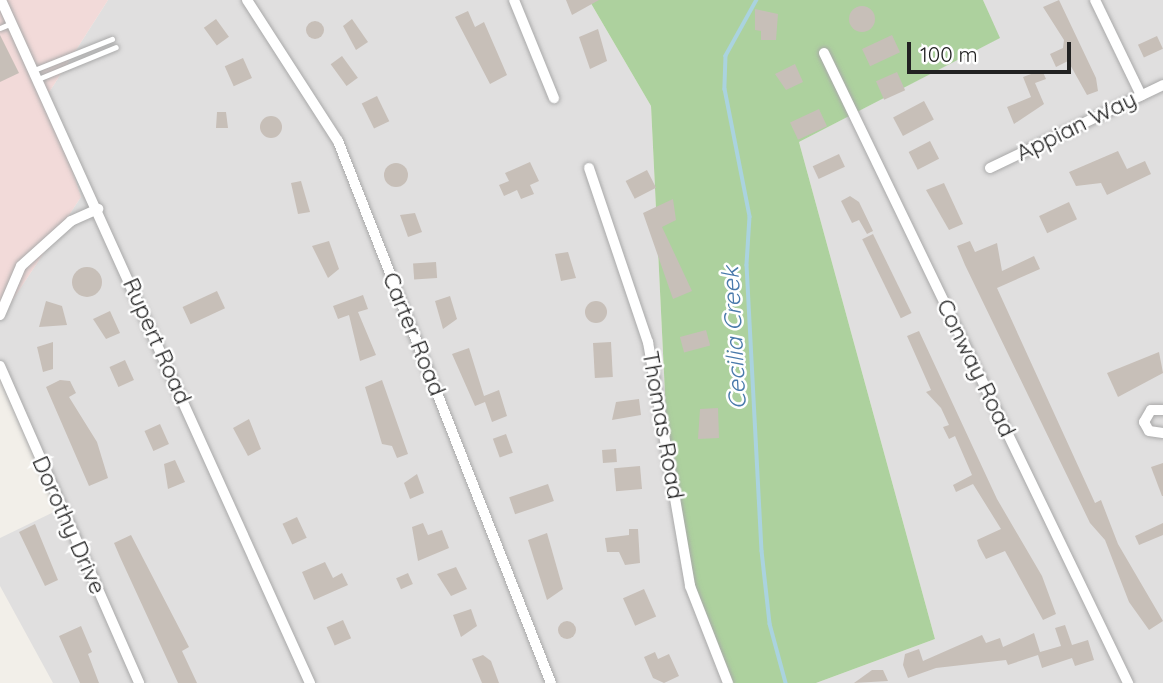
<!DOCTYPE html>
<html>
<head>
<meta charset="utf-8">
<style>
	body { margin:0 }
	#map { position:relative; width:1163px; height:683px; overflow:hidden; background:#f2efe9; font-family:Quicksand,sans-serif }
	div>[style] { position:absolute }
	.residential>* { inset:0; background:#e0dfdf }
	.commercial>* { inset:0; background:#f2dad9 }
	.forest>* { inset:0; background:#add19e }
	.stream>* { height:3.5px; margin:-1.75px; padding:0 1.75px; transform-origin:1.75px; border-radius:1.75px; background:#aad3df }
	.building>* { inset:0; background:#c7bfb8; transform-origin:0 0 }
	.round { border-radius:50% }
	.roads { filter:drop-shadow(0 0 2px #a9a9a9) drop-shadow(0 0 2px #a9a9a9) }
	.service>* { height:5px; margin:-2.5px; padding:0 2.5px; transform-origin:2.5px; border-radius:2.5px; background:#fff }
	.minor>* { height:10px; margin:-5px; padding:0 5px; transform-origin:5px; border-radius:5px; background:#fff }
	span { translate:-50% -50%; white-space:nowrap; text-align:center; line-height:1.15; -webkit-text-stroke:5px #fff; paint-order:stroke }
	.street-label { font-size:23px; color:#222 }
	.water-label { font-size:24px; color:#4a7aab; font-style:italic }
	.scale { position:absolute; left:907px; top:42px; width:164px; height:32px; box-sizing:border-box; border:4px solid #222; border-top:0; padding-left:9px; font-size:21px; line-height:24px; white-space:nowrap; color:#222; -webkit-text-stroke:5px #fff; paint-order:stroke }
</style>
</head>
<body>
<div id="map">
	<div class="residential">
		<i style="clip-path:polygon(108px 0,589px 0,651px 106px,668px 456px,730px 683px,53px 683px,0 586px,0 538px,62px 508px,0 371px,0 319px,81px 197px,48px 94px)"></i>
		<i style="clip-path:polygon(983px 0,1163px 0,1163px 683px,816px 683px,935px 639px,799px 142px,999px 38px)"></i>
	</div>
	<div class="commercial">
		<i style="clip-path:polygon(0 0,108px 0,48px 94px,81px 197px,0 319px)"></i>
	</div>
	<div class="forest">
		<i style="clip-path:polygon(589px 0,983px 0,1000px 38px,799px 142px,935px 639px,816px 683px,730px 683px,690px 593px,668px 456px,651px 106px)"></i>
	</div>
	<div class="stream">
		<i style="left:757px;top:0;width:64px;rotate:119deg"></i>
		<i style="left:726px;top:56px;width:33px;rotate:92deg"></i>
		<i style="left:725px;top:89px;width:130px;rotate:78.9deg"></i>
		<i style="left:750px;top:217px;width:48px;rotate:93.6deg"></i>
		<i style="left:747px;top:265px;width:286px;rotate:87deg"></i>
		<i style="left:762px;top:551px;width:73px;rotate:83.7deg"></i>
		<i style="left:770px;top:624px;width:61px;rotate:74.8deg"></i>
	</div>
	<div class="building">
		<i style="clip-path:polygon(566px 0,599px 0,572px 15px)"></i>
		<i style="clip-path:polygon(1059px 0,1096px 78px,1098px 91px,1087px 95px,1068px 61px,1056px 67px,1050px 54px,1063px 48px,1064px 40px,1043px 7px)"></i>
		<i class="round" style="left:849px;top:6px;width:26px;height:26px"></i>
		<i style="clip-path:polygon(755px 9px,778px 14px,776px 40px,761px 40px,761px 31px,755px 30px)"></i>
		<i style="clip-path:polygon(468px 11px,475px 27px,484px 22px,507px 75px,490px 84px,455px 17px)"></i>
		<i style="left:216px;top:19px;width:22px;height:15px;rotate:54deg"></i>
		<i style="clip-path:polygon(352px 19px,368px 42px,356px 50px,343px 26px)"></i>
		<i class="round" style="left:306px;top:21px;width:18px;height:18px"></i>
		<i style="clip-path:polygon(598px 29px,607px 61px,590px 69px,579px 37px)"></i>
		<i style="clip-path:polygon(0 35px,19px 73px,0 82px)"></i>
		<i style="left:892px;top:35px;width:19px;height:33px;rotate:65deg"></i>
		<i style="left:1157px;top:36px;width:14px;height:21px;rotate:65deg"></i>
		<i style="left:342px;top:56px;width:27px;height:14px;rotate:54deg"></i>
		<i style="left:243px;top:58px;width:22px;height:20px;rotate:66deg"></i>
		<i style="clip-path:polygon(795px 64px,803px 82px,786px 90px,775px 74px)"></i>
		<i style="clip-path:polygon(1042px 70px,1046px 79px,1035px 83px,1044px 104px,1014px 124px,1007px 107px,1031px 97px,1023px 77px)"></i>
		<i style="left:897px;top:72px;width:20px;height:23px;rotate:66deg"></i>
		<i style="left:377px;top:96px;width:28px;height:17px;rotate:64deg"></i>
		<i style="left:924px;top:101px;width:21px;height:35px;rotate:62deg"></i>
		<i style="left:819px;top:109px;width:19px;height:32px;rotate:65deg"></i>
		<i style="clip-path:polygon(217px 112px,226px 112px,228px 128px,216px 128px)"></i>
		<i class="round" style="left:260px;top:116px;width:22px;height:22px"></i>
		<i style="left:930px;top:141px;width:20px;height:24px;rotate:63deg"></i>
		<i style="clip-path:polygon(1118px 151px,1127px 169px,1145px 161px,1151px 174px,1107px 195px,1101px 183px,1076px 186px,1069px 172px)"></i>
		<i style="left:839px;top:154px;width:14px;height:29px;rotate:65deg"></i>
		<i style="clip-path:polygon(530px 162px,539px 181px,530px 185px,534px 194px,521px 199px,517px 190px,504px 196px,499px 185px,509px 181px,505px 173px)"></i>
		<i class="round" style="left:384px;top:163px;width:24px;height:24px"></i>
		<i style="left:647px;top:170px;width:20px;height:24px;rotate:63deg"></i>
		<i style="clip-path:polygon(301px 181px,310px 212px,298px 214px,291px 183px)"></i>
		<i style="clip-path:polygon(944px 183px,963px 224px,949px 230px,926px 190px)"></i>
		<i style="clip-path:polygon(850px 196px,859px 202px,873px 231px,867px 234px,859px 220px,852px 223px,841px 201px)"></i>
		<i style="clip-path:polygon(673px 199px,676px 220px,662px 227px,692px 291px,673px 299px,643px 213px)"></i>
		<i style="left:1069px;top:202px;width:19px;height:33px;rotate:65deg"></i>
		<i style="clip-path:polygon(415px 213px,422px 232px,408px 237px,400px 215px)"></i>
		<i style="left:873px;top:234px;width:88px;height:12px;rotate:64deg"></i>
		<i style="clip-path:polygon(329px 241px,339px 269px,328px 278px,312px 246px)"></i>
		<i style="clip-path:polygon(970px 241px,975px 252px,997px 243px,1002px 271px,1034px 256px,1040px 269px,997px 288px,1095px 503px,1101px 500px,1118px 544px,1163px 621px,1149px 630px,1129px 602px,1105px 540px,1090px 523px,965px 265px,957px 246px)"></i>
		<i style="clip-path:polygon(568px 252px,576px 278px,561px 281px,555px 254px)"></i>
		<i style="left:436px;top:262px;width:16px;height:23px;rotate:86deg"></i>
		<i class="round" style="left:72px;top:267px;width:30px;height:30px"></i>
		<i style="left:217px;top:291px;width:19px;height:38px;rotate:65deg"></i>
		<i style="clip-path:polygon(363px 295px,368px 309px,358px 312px,376px 355px,360px 361px,349px 315px,338px 319px,333px 306px)"></i>
		<i style="clip-path:polygon(450px 296px,457px 319px,443px 329px,435px 301px)"></i>
		<i style="clip-path:polygon(46px 301px,62px 306px,67px 325px,39px 327px)"></i>
		<i class="round" style="left:585px;top:301px;width:22px;height:22px"></i>
		<i style="clip-path:polygon(110px 311px,120px 333px,106px 339px,93px 319px)"></i>
		<i style="left:706px;top:330px;width:16px;height:27px;rotate:75deg"></i>
		<i style="clip-path:polygon(919px 331px,997px 499px,1042px 576px,1056px 614px,1043px 620px,1005px 551px,986px 559px,979px 546px,977px 540px,1001px 529px,973px 484px,956px 492px,953px 485px,972px 475px,955px 436px,949px 439px,943px 427px,949px 425px,941px 408px,926px 392px,931px 390px,907px 336px)"></i>
		<i style="clip-path:polygon(53px 342px,53px 369px,43px 372px,37px 347px)"></i>
		<i style="left:611px;top:342px;width:35px;height:18px;rotate:87deg"></i>
		<i style="clip-path:polygon(469px 348px,484px 396px,499px 390px,507px 416px,492px 422px,485px 402px,475px 406px,452px 354px)"></i>
		<i style="clip-path:polygon(1159px 352px,1163px 373px,1118px 397px,1107px 373px)"></i>
		<i style="left:125px;top:360px;width:22px;height:17px;rotate:66deg"></i>
		<i style="clip-path:polygon(60px 380px,70px 381px,76px 393px,69px 397px,97px 442px,108px 478px,89px 486px,46px 387px)"></i>
		<i style="clip-path:polygon(382px 380px,408px 454px,397px 458px,392px 446px,382px 444px,365px 387px)"></i>
		<i style="clip-path:polygon(639px 399px,641px 415px,612px 420px,616px 402px)"></i>
		<i style="clip-path:polygon(718px 408px,719px 438px,698px 439px,700px 409px)"></i>
		<i style="clip-path:polygon(249px 419px,261px 449px,248px 456px,233px 428px)"></i>
		<i style="left:160px;top:424px;width:22px;height:17px;rotate:66deg"></i>
		<i style="left:506px;top:434px;width:20px;height:14px;rotate:70deg"></i>
		<i style="left:616px;top:449px;width:13px;height:14px;rotate:86deg"></i>
		<i style="clip-path:polygon(175px 460px,185px 482px,168px 489px,164px 464px)"></i>
		<i style="clip-path:polygon(1163px 463px,1163px 496px,1162px 496px,1151px 467px)"></i>
		<i style="left:640px;top:466px;width:23px;height:26px;rotate:85deg"></i>
		<i style="clip-path:polygon(417px 474px,424px 493px,410px 499px,404px 483px)"></i>
		<i style="left:548px;top:484px;width:18px;height:41px;rotate:71deg"></i>
		<i style="left:297px;top:517px;width:23px;height:16px;rotate:65deg"></i>
		<i style="clip-path:polygon(423px 523px,428px 535px,442px 530px,449px 548px,418px 561px,412px 527px)"></i>
		<i style="clip-path:polygon(1163px 523px,1163px 535px,1139px 545px,1135px 536px)"></i>
		<i style="clip-path:polygon(35px 524px,58px 580px,45px 586px,19px 532px)"></i>
		<i style="clip-path:polygon(629px 529px,638px 529px,640px 563px,625px 565px,619px 552px,607px 552px,605px 538px,629px 535px)"></i>
		<i style="clip-path:polygon(547px 533px,563px 589px,547px 600px,528px 540px)"></i>
		<i style="clip-path:polygon(131px 535px,189px 647px,182px 651px,197px 683px,178px 683px,120px 557px,114px 543px)"></i>
		<i style="clip-path:polygon(325px 562px,333px 578px,342px 573px,348px 585px,314px 600px,302px 572px)"></i>
		<i style="clip-path:polygon(456px 567px,467px 589px,451px 596px,437px 574px)"></i>
		<i style="left:408px;top:573px;width:12px;height:13px;rotate:66deg"></i>
		<i style="left:644px;top:589px;width:30px;height:23px;rotate:66deg"></i>
		<i style="clip-path:polygon(471px 609px,477px 626px,461px 637px,453px 615px)"></i>
		<i style="left:343px;top:620px;width:20px;height:18px;rotate:66deg"></i>
		<i class="round" style="left:558px;top:621px;width:18px;height:18px"></i>
		<i style="clip-path:polygon(1065px 625px,1072px 645px,1088px 640px,1094px 660px,1075px 666px,1072px 658px,1042px 668px,1038px 655px,1008px 665px,1006px 660px,936px 668px,908px 678px,903px 665px,905px 654px,919px 649px,923px 661px,982px 635px,986px 643px,1000px 638px,1003px 647px,1034px 633px,1040px 652px,1061px 646px,1055px 628px)"></i>
		<i style="clip-path:polygon(81px 626px,92px 652px,88px 654px,99px 683px,80px 683px,59px 636px)"></i>
		<i style="clip-path:polygon(655px 652px,658px 659px,669px 654px,679px 676px,664px 683px,653px 678px,644px 657px)"></i>
		<i style="clip-path:polygon(483px 655px,491px 661px,499px 683px,482px 683px,472px 659px)"></i>
		<i style="clip-path:polygon(872px 670px,883px 670px,888px 681px,854px 683px)"></i>
	</div>
	<div class="roads">
		<div class="service">
			<i style="left:0;top:28px;width:13px;rotate:-23deg"></i>
			<i style="left:34px;top:70px;width:84px;rotate:-21.7deg"></i>
			<i style="left:38px;top:79px;width:84px;rotate:-22.3deg"></i>
		</div>
		<div class="minor">
			<i style="left:1px;top:0;width:750px;rotate:65.66deg"></i>
			<i style="left:247px;top:0;width:168px;rotate:57.2deg"></i>
			<i style="left:338px;top:141px;width:582px;rotate:68.55deg"></i>
			<i style="left:514px;top:0;width:106px;rotate:67.8deg"></i>
			<i style="left:1095px;top:0;width:106px;rotate:64.2deg"></i>
			<i style="left:824px;top:53px;width:700px;rotate:64.24deg"></i>
			<i style="left:589px;top:168px;width:184px;rotate:71.3deg"></i>
			<i style="left:648px;top:342px;width:248px;rotate:80.2deg"></i>
			<i style="left:690px;top:586px;width:104px;rotate:68.6deg"></i>
			<i style="left:990px;top:168px;width:192px;rotate:-25.6deg"></i>
			<i style="left:0;top:315px;width:53px;rotate:-66.8deg"></i>
			<i style="left:21px;top:266px;width:67px;rotate:-42deg"></i>
			<i style="left:71px;top:221px;width:30px;rotate:-24deg"></i>
			<i style="left:0;top:366px;width:346px;rotate:66.3deg"></i>
			<i style="left:1163px;top:410px;width:12px;rotate:180deg"></i>
			<i style="left:1151px;top:410px;width:14px;rotate:120deg"></i>
			<i style="left:1144px;top:422px;width:10px;rotate:61deg"></i>
			<i style="left:1149px;top:431px;width:14px;rotate:8deg"></i>
		</div>
	</div>
	<div class="street-label">
		<span style="left:1076px;top:126px;rotate:-26deg">Appian Way</span>
		<span style="left:414px;top:334px;rotate:68deg">Carter Road</span>
		<span style="left:157px;top:341px;rotate:66deg">Rupert Road</span>
		<span style="left:976px;top:368px;rotate:64deg">Conway Road</span>
		<span style="left:663px;top:425px;rotate:80deg">Thomas Road</span>
		<span style="left:69px;top:525px;rotate:66deg">Dorothy Drive</span>
	</div>
	<div class="water-label">
		<span style="left:734px;top:338px;rotate:-93deg">Cecilia Creek</span>
	</div>
	<div class="scale">100 m</div>
</div>
</body>
</html>
